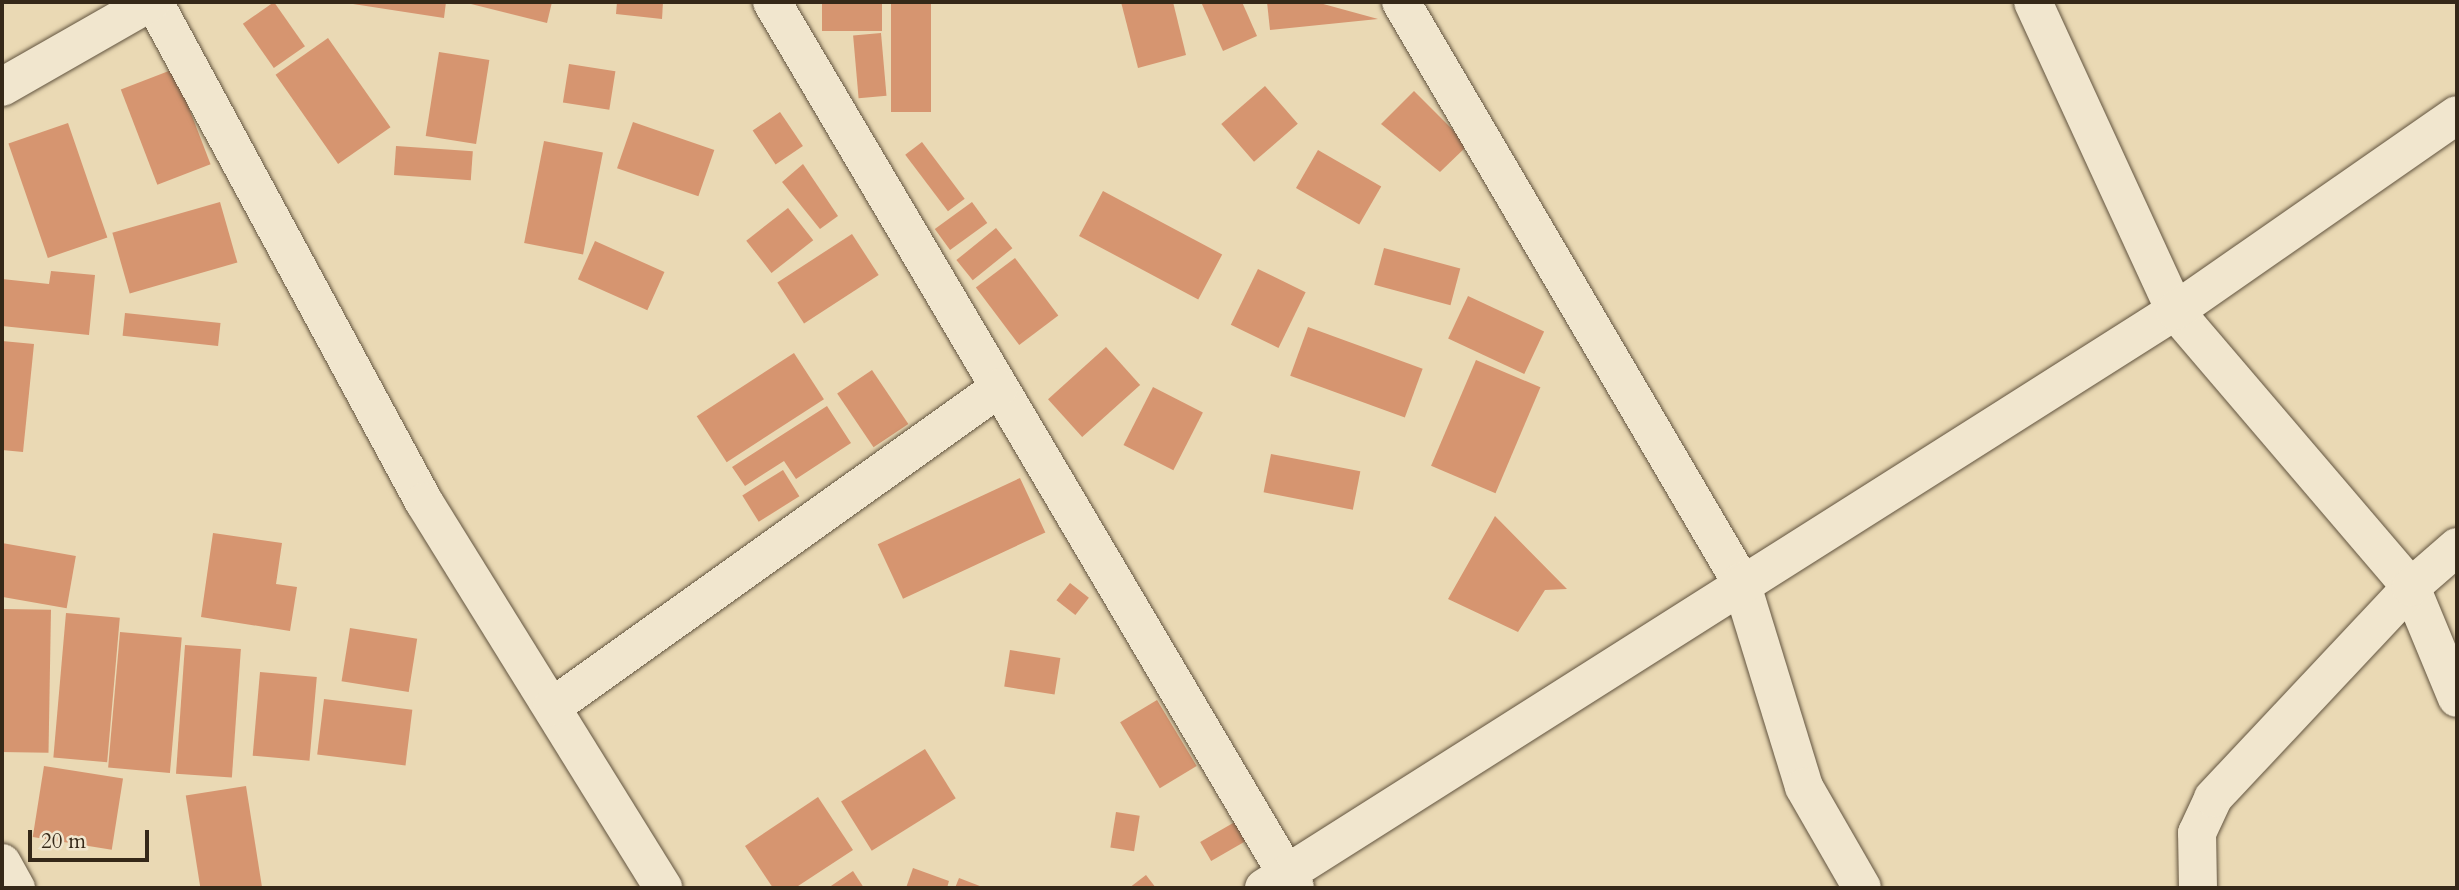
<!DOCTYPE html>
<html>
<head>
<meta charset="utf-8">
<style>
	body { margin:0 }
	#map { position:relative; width:2459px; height:890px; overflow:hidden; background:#ead9b4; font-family:Cardo,serif }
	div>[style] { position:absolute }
	.building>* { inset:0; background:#d69570; transform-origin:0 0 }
	.roads { filter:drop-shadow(0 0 2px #62543f) drop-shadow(0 0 2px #62543f) }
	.minor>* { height:38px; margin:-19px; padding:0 19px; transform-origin:19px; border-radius:19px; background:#f1e6ce }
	span { translate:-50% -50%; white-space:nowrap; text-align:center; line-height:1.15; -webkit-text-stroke:5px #f1e6ce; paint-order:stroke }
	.frame { position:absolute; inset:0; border:4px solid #352818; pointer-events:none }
	.scale { position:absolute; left:28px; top:830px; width:121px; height:32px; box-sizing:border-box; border:4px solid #352818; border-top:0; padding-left:9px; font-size:21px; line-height:24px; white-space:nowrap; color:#352818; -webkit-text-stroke:5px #f1e6ce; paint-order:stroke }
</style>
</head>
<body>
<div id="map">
	<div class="building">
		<i style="left:274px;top:2px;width:54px;height:38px;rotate:55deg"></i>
		<i style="clip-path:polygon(340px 2px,446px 2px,444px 18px)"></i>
		<i style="clip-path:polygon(463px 2px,552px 2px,547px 23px)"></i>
		<i style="clip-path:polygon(617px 2px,663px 2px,662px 19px,616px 14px)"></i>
		<i style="left:822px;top:2px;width:60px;height:29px"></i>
		<i style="left:891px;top:2px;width:40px;height:110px"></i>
		<i style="clip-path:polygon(1121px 2px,1173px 2px,1186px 55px,1138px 68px)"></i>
		<i style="clip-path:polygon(1201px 2px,1242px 2px,1257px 36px,1223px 51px)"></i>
		<i style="clip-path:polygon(1267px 2px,1316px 2px,1378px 19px,1270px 30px)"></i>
		<i style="left:881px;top:33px;width:63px;height:28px;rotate:85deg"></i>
		<i style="left:328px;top:38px;width:109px;height:64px;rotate:55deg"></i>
		<i style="left:439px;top:52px;width:51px;height:85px;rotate:9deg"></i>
		<i style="left:569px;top:64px;width:47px;height:39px;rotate:9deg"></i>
		<i style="left:174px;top:69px;width:102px;height:57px;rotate:69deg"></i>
		<i style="left:1265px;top:86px;width:50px;height:58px;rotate:49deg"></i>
		<i style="clip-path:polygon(1414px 91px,1468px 145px,1440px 172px,1381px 124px)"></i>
		<i style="left:780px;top:112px;width:41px;height:33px;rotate:56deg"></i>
		<i style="left:633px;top:122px;width:86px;height:49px;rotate:19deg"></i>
		<i style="left:68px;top:123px;width:121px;height:63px;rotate:71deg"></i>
		<i style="left:544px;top:141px;width:60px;height:104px;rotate:11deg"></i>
		<i style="left:922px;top:142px;width:71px;height:21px;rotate:53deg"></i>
		<i style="left:396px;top:146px;width:77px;height:29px;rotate:4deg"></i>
		<i style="left:1318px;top:150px;width:73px;height:44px;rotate:30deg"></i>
		<i style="clip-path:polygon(803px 164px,838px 216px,820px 229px,782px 182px)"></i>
		<i style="left:1103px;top:191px;width:135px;height:51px;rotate:28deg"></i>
		<i style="left:220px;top:202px;width:63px;height:112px;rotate:74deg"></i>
		<i style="left:972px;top:202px;width:26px;height:46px;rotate:54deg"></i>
		<i style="left:788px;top:208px;width:41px;height:53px;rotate:52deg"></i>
		<i style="left:996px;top:228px;width:26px;height:51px;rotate:51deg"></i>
		<i style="left:852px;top:234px;width:49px;height:89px;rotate:57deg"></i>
		<i style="left:595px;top:241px;width:76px;height:42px;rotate:24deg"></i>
		<i style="left:1384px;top:248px;width:79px;height:38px;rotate:15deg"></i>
		<i style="left:1015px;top:258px;width:72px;height:49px;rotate:53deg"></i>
		<i style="left:1258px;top:269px;width:53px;height:62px;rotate:26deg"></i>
		<i style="clip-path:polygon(51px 271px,95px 275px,89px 335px,2px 326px,2px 279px,49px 284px)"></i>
		<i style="left:1468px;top:296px;width:84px;height:47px;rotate:25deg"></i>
		<i style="left:125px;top:313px;width:96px;height:23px;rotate:6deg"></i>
		<i style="left:1308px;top:327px;width:122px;height:52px;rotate:20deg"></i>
		<i style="clip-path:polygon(2px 341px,34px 344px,23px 452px,2px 450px)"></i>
		<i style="left:1106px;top:347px;width:51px;height:78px;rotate:48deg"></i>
		<i style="left:794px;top:353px;width:55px;height:116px;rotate:57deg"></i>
		<i style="left:1476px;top:360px;width:70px;height:115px;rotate:23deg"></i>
		<i style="left:872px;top:370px;width:65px;height:42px;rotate:56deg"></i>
		<i style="left:1153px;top:387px;width:56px;height:65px;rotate:27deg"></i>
		<i style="clip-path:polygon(827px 406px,851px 443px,796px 479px,784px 461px,745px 486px,732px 467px)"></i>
		<i style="left:1271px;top:454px;width:91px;height:39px;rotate:11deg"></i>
		<i style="left:783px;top:470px;width:31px;height:48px;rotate:58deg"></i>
		<i style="left:1020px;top:478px;width:60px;height:157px;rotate:65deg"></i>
		<i style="clip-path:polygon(1495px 516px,1567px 589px,1545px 590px,1518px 632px,1448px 599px)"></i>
		<i style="clip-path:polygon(213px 533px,282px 543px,276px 584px,297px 587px,290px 631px,201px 617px)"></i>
		<i style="left:2px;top:543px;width:75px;height:53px;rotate:10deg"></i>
		<i style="left:1070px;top:583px;width:24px;height:22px;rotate:38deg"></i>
		<i style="left:2px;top:609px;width:49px;height:143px;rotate:1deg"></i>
		<i style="left:66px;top:613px;width:54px;height:145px;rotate:5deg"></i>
		<i style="left:350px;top:628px;width:68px;height:54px;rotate:9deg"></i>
		<i style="left:120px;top:632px;width:62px;height:136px;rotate:5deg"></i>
		<i style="left:185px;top:645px;width:56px;height:129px;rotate:4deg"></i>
		<i style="left:1010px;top:650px;width:51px;height:37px;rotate:9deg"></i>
		<i style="left:260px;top:672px;width:57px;height:84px;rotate:5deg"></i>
		<i style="left:324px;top:699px;width:89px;height:56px;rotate:7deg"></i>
		<i style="left:1157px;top:700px;width:77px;height:43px;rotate:59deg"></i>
		<i style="left:925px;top:749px;width:58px;height:99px;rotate:58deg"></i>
		<i style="left:44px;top:766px;width:80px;height:72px;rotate:9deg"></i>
		<i style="left:246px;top:786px;width:103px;height:61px;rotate:81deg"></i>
		<i style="clip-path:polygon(818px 797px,853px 850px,795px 888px,773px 888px,745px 846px)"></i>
		<i style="left:1116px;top:812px;width:24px;height:36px;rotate:9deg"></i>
		<i style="left:1240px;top:819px;width:22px;height:46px;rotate:60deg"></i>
		<i style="clip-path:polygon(913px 868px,949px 881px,947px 888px,906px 888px)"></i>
		<i style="clip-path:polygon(853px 871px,864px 888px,828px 888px)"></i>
		<i style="clip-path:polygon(1146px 875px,1156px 888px,1129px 888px)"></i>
		<i style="clip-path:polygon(959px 878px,985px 888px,955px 888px)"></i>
	</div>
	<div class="roads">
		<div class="minor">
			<i style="left:154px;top:2px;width:568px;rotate:61.63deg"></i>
			<i style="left:424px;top:502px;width:454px;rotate:58.2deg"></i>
			<i style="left:772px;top:2px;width:1029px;rotate:59.45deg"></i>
			<i style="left:1401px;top:2px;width:672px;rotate:59.62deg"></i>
			<i style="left:1741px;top:582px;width:214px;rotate:72.9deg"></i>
			<i style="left:1804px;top:787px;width:116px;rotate:60.1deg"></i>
			<i style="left:2033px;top:2px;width:340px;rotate:65.3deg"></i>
			<i style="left:2175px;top:311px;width:363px;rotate:49.5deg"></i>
			<i style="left:2411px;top:587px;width:120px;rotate:67.5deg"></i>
			<i style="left:2px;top:87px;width:172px;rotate:-29.7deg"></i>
			<i style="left:552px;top:707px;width:549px;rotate:-35.51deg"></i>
			<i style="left:2px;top:863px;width:29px;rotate:61deg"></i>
			<i style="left:1264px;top:888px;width:1078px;rotate:-32.35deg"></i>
			<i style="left:2175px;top:311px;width:343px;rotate:-34.8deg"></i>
			<i style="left:2198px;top:888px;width:55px;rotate:-91deg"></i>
			<i style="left:2197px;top:833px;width:38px;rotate:-65deg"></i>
			<i style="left:2213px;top:798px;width:289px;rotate:-46.8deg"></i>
			<i style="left:2411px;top:587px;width:61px;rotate:-41deg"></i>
		</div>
	</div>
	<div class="frame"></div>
	<div class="scale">20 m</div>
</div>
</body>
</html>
